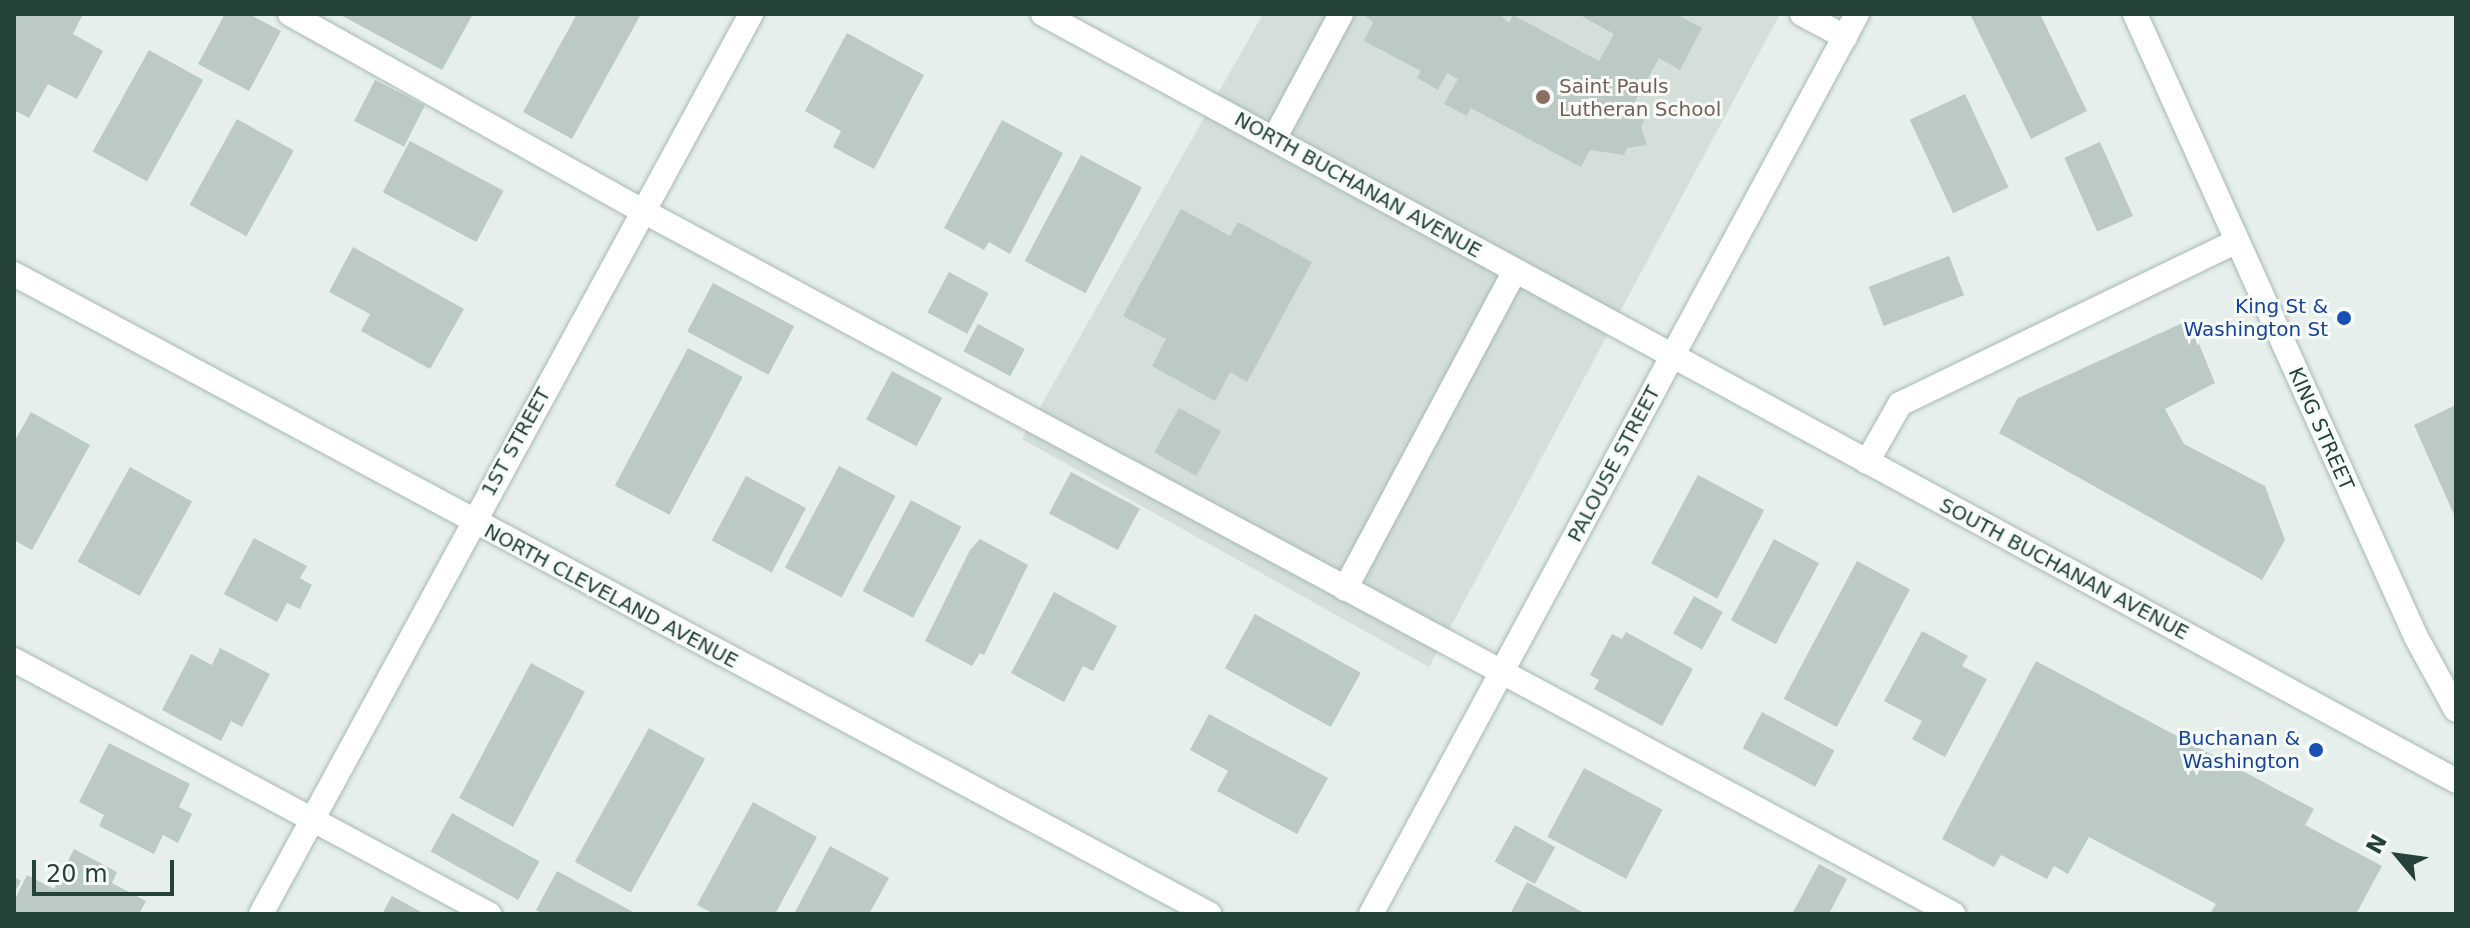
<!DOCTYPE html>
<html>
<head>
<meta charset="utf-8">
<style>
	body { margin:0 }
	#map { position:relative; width:2470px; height:928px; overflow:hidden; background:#e6efeb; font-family:"DejaVu Sans",sans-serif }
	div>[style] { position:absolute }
	.built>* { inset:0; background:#d4dfda }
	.building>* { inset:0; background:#bbcac4; transform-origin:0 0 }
	.roads { filter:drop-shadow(0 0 2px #a8b8b2) drop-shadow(0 0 2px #a8b8b2) }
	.service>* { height:24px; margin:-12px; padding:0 12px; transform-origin:12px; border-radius:12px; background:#fff }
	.minor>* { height:24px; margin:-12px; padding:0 12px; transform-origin:12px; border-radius:12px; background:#fff }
	.dots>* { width:22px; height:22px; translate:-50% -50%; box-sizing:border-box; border:4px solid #f7fbf9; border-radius:50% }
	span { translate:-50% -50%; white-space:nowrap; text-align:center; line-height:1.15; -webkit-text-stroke:6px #f7fbf9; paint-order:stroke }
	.education-label { font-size:20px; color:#785e54 }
	.left { translate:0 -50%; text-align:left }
	.street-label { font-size:20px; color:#24423a }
	.transit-label { font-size:20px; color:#164399 }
	.right { translate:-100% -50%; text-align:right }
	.frame { position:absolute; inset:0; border:16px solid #24423a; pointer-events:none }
	.north { position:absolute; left:2358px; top:816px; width:80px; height:80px; -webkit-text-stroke:6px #f7fbf9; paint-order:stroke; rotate:299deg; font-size:22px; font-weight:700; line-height:32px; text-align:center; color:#24423a }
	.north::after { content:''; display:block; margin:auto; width:28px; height:36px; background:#24423a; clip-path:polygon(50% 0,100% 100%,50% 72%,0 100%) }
	.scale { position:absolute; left:32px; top:860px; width:142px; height:36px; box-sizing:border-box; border:4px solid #24423a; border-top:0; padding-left:10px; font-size:24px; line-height:28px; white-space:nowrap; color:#24423a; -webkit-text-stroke:6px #f7fbf9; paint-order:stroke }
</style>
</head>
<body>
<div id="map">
	<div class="built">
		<i style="clip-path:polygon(1263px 14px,1780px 14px,1429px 667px,1022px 439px)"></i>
	</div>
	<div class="building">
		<i style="clip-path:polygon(14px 14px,83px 14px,73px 34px,103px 51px,77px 99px,48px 84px,29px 118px,14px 110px)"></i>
		<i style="clip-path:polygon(225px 14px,249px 14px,281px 31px,249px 91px,198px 64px)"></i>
		<i style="clip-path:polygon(339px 14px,473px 14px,442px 70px)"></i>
		<i style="clip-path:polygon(577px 14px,641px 14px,572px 139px,523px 112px)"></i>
		<i style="clip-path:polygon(1363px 14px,1499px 14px,1509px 23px,1513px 15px,1599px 61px,1614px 34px,1578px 14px,1676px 14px,1702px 28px,1680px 70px,1659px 58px,1632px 107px,1645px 118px,1641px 127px,1647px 145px,1627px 148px,1624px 155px,1590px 150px,1581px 167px,1471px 108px,1467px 116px,1444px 104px,1458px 79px,1447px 73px,1438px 90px,1417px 78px,1421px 71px,1364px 41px,1373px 22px)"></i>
		<i style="clip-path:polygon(1970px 14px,2040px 14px,2087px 111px,2031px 139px)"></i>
		<i style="clip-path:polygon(847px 33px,924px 75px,874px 169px,833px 147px,841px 131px,805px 111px)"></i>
		<i style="left:149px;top:50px;width:62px;height:116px;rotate:29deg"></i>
		<i style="left:375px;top:80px;width:56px;height:46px;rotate:27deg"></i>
		<i style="left:1965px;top:94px;width:103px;height:61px;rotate:65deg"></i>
		<i style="left:237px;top:119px;width:65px;height:98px;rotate:29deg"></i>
		<i style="clip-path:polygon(1002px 120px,1063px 153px,1010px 254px,989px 242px,984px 250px,944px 228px)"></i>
		<i style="left:410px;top:141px;width:106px;height:58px;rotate:28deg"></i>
		<i style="left:2100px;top:142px;width:81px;height:39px;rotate:66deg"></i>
		<i style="left:1081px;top:155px;width:69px;height:120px;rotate:28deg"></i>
		<i style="clip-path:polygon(1181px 209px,1230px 236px,1238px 222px,1312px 262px,1247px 382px,1230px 372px,1215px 401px,1152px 366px,1166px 339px,1123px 316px)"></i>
		<i style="clip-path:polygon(353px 247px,464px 309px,430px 369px,361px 331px,370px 314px,329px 292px)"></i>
		<i style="left:1949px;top:256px;width:42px;height:86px;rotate:69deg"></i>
		<i style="left:949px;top:272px;width:45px;height:46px;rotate:28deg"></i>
		<i style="left:713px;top:283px;width:92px;height:55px;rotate:28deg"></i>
		<i style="clip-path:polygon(2189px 320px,2215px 383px,2165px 409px,2184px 444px,2265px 486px,2285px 540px,2262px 580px,1999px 433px,2018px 398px)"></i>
		<i style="left:978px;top:324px;width:53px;height:31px;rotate:28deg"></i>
		<i style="left:688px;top:348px;width:62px;height:156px;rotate:28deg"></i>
		<i style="left:892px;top:371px;width:57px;height:55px;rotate:28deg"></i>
		<i style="clip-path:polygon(2456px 405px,2456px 519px,2414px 425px)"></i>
		<i style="left:1179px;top:408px;width:48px;height:51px;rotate:29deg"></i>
		<i style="clip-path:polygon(31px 412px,90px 445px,32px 550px,14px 540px,14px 442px)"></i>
		<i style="left:839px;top:466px;width:64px;height:115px;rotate:28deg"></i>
		<i style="left:130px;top:467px;width:71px;height:108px;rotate:29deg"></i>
		<i style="left:1071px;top:472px;width:78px;height:47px;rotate:28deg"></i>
		<i style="left:1698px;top:475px;width:75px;height:100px;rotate:28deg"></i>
		<i style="left:746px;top:476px;width:68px;height:73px;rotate:28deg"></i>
		<i style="left:911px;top:500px;width:57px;height:103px;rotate:28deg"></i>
		<i style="clip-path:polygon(254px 538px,307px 566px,300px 578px,312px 585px,300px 609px,287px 603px,277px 622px,224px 594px)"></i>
		<i style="clip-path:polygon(980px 539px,1028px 565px,984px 655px,980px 653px,972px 666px,925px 641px,970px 550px)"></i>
		<i style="left:1774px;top:539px;width:51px;height:92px;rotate:28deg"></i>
		<i style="left:1857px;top:561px;width:60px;height:156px;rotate:28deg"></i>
		<i style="clip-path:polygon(1054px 592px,1117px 626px,1093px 671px,1083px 666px,1064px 702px,1011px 673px)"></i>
		<i style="left:1694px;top:596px;width:33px;height:43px;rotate:29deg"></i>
		<i style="left:1255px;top:614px;width:121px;height:62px;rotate:29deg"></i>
		<i style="clip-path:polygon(1922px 631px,1968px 656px,1962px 666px,1987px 679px,1945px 757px,1912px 739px,1922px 721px,1884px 701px)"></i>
		<i style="clip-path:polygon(1626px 632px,1693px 669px,1662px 726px,1594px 689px,1599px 680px,1590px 675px,1612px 634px,1622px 639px)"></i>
		<i style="clip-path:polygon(220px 648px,270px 674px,242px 727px,231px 721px,221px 741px,162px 710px,191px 654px,212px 665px)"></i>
		<i style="clip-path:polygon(2036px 661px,2314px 809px,2305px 825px,2382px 866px,2356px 914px,2210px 914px,2216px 904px,2089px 837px,2068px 874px,2054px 866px,2047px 879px,2001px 855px,1994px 867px,1942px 839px)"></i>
		<i style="left:531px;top:663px;width:61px;height:153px;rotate:28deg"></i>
		<i style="left:1762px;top:712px;width:82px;height:41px;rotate:28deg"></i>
		<i style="clip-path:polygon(1209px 714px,1328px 778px,1297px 834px,1217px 791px,1228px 771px,1190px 750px)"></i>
		<i style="left:649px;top:728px;width:64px;height:153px;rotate:29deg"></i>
		<i style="clip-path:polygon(109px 743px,190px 784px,179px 807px,192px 814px,178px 843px,163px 835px,154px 854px,99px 826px,104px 815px,79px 802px)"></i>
		<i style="left:1584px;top:768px;width:89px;height:78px;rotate:28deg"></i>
		<i style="clip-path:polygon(753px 802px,817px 837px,775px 914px,714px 914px,697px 905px)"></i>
		<i style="left:452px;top:813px;width:100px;height:44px;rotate:29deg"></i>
		<i style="left:1515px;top:825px;width:46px;height:42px;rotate:29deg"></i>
		<i style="clip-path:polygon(830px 846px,889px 878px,869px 914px,794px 914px)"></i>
		<i style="clip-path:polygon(74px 849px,117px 872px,112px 883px,146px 901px,139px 914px,14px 914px,14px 901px,27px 875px,54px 889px)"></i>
		<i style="clip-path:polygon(1819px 864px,1847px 879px,1829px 914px,1792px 914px)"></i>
		<i style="clip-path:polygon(557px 871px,637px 914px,543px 914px,536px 910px)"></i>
		<i style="clip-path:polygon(14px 877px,21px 881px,14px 893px)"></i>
		<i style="clip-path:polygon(1527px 882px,1586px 914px,1510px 914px)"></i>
		<i style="clip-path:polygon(392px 896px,425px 914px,382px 914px)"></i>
	</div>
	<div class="roads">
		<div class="service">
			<i style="left:290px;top:14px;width:404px;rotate:29.2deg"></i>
			<i style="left:643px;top:211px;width:1487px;rotate:28.22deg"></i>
			<i style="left:1802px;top:14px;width:49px;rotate:28.1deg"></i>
			<i style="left:1274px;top:139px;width:142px;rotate:-61.8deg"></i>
			<i style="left:1867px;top:462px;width:67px;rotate:-60.4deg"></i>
			<i style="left:1900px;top:404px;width:374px;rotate:-25.8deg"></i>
			<i style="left:1345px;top:589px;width:361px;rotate:-61.9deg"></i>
			<i style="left:14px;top:660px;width:539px;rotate:28.14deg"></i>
		</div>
		<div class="minor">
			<i style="left:1043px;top:14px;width:1608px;rotate:28.49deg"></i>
			<i style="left:2135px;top:14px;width:683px;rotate:65.72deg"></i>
			<i style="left:2416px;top:637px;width:83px;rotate:61.3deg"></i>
			<i style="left:14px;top:274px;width:1356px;rotate:28.17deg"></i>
			<i style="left:261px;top:914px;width:1025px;rotate:-61.43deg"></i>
			<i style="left:1371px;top:914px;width:1023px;rotate:-61.63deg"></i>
		</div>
	</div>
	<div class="dots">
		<i style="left:1543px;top:97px;background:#8d6e63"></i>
		<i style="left:2344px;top:318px;background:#1a4fb4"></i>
		<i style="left:2316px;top:750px;background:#1a4fb4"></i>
	</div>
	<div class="education-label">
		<span class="left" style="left:1559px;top:98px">Saint Pauls<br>Lutheran School</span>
	</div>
	<div class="street-label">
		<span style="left:1358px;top:185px;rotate:29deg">NORTH BUCHANAN AVENUE</span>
		<span style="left:2321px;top:429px;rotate:66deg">KING STREET</span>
		<span style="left:516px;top:442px;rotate:-61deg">1ST STREET</span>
		<span style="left:1614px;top:464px;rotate:-62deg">PALOUSE STREET</span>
		<span style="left:2064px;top:569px;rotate:28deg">SOUTH BUCHANAN AVENUE</span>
		<span style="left:611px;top:596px;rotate:28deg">NORTH CLEVELAND AVENUE</span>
	</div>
	<div class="transit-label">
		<span class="right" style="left:2328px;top:318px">King St &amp;<br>Washington St</span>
		<span class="right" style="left:2300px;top:750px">Buchanan &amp;<br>Washington</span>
	</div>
	<div class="frame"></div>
	<div class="north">N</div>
	<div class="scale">20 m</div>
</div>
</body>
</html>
